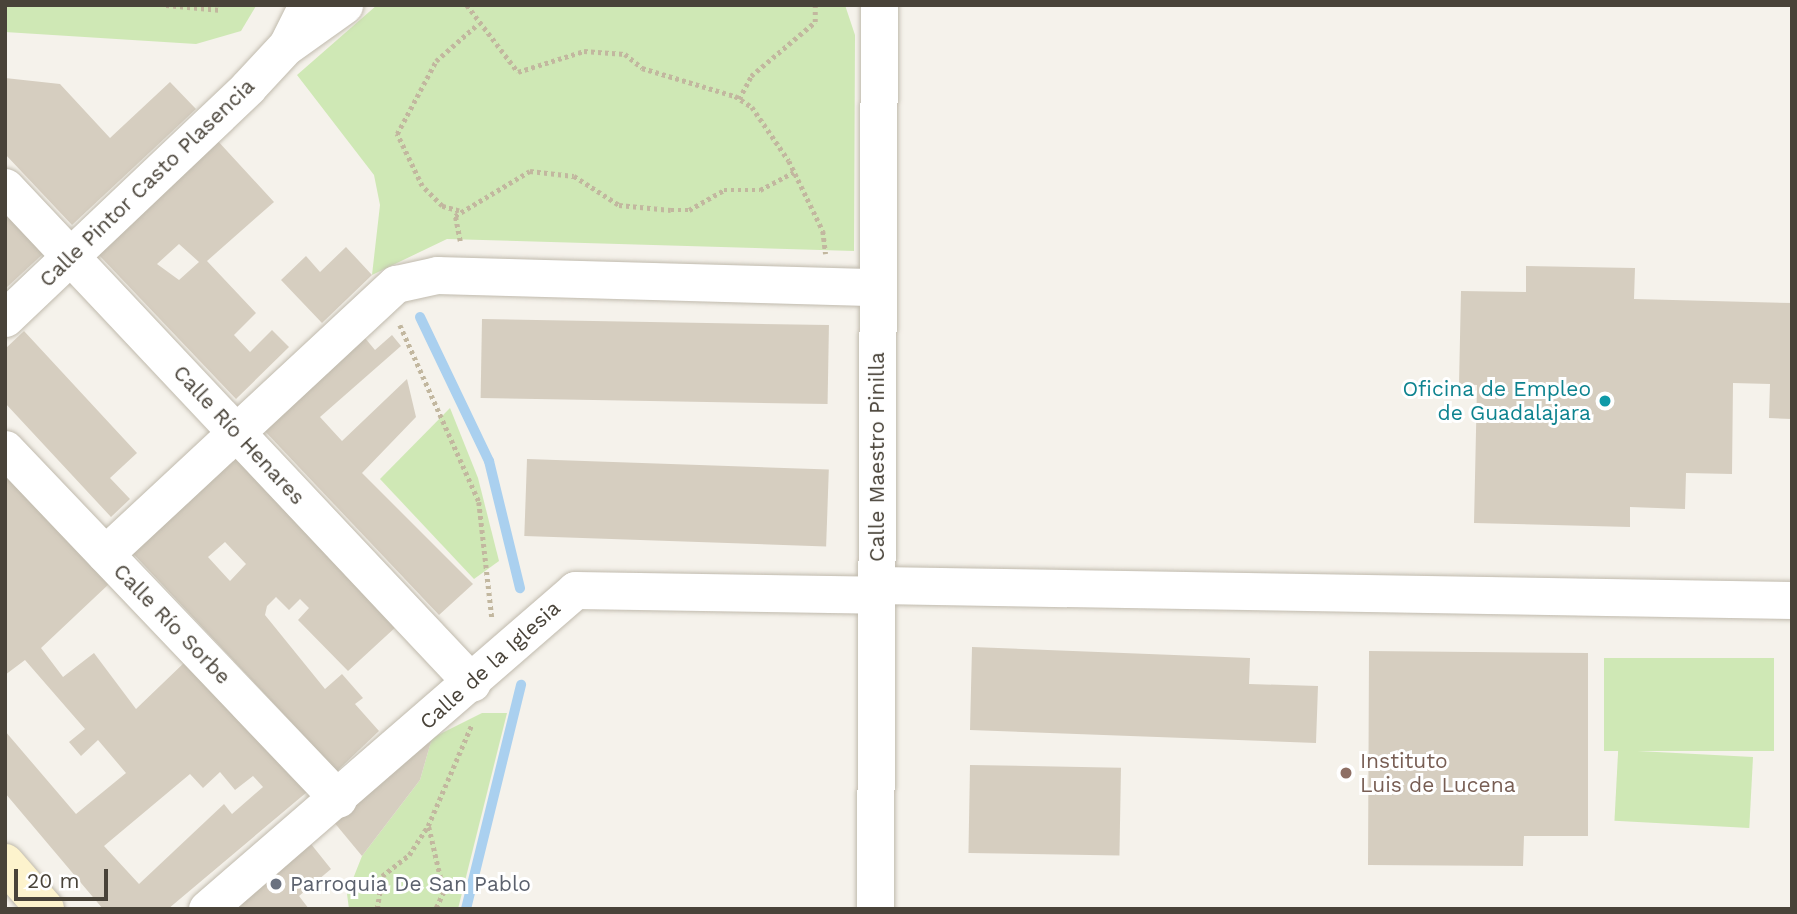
<!DOCTYPE html>
<html>
<head>
<meta charset="utf-8">
<style>
	body { margin:0 }
	#map { position:relative; width:1797px; height:914px; overflow:hidden; background:#f5f2eb; font-family:"Work Sans",sans-serif }
	div>[style] { position:absolute }
	.green>* { inset:0; background:#cfe8b5; transform-origin:0 0 }
	.stream>* { height:10px; margin:-5px; padding:0 5px; transform-origin:5px; border-radius:5px; background:#aad0ef }
	.building>* { inset:0; background:#d6cec0; transform-origin:0 0 }
	.path>* { height:4.5px; margin-top:-2.25px; transform-origin:0; background:repeating-linear-gradient(90deg,#c2b79f 0 3.5px,transparent 0 7px) }
	.roads { filter:drop-shadow(0 0 2px #c0baad) drop-shadow(0 0 2px #c0baad) }
	.street>* { height:37px; margin:-18.5px; padding:0 18.5px; transform-origin:18.5px; border-radius:18.5px; background:#fff }
	.secondary>* { height:38px; margin:-19px; padding:0 19px; transform-origin:19px; border-radius:19px; background:#fdf3cd }
	.dots>* { width:19px; height:19px; translate:-50% -50%; box-sizing:border-box; border:4px solid #fff; border-radius:50% }
	span { translate:-50% -50%; white-space:nowrap; text-align:center; line-height:1.15; -webkit-text-stroke:6px #fff; paint-order:stroke }
	.street-label { font-size:21px; color:#494339 }
	.culture-label { font-size:21px; color:#0d838f }
	.right { translate:-100% -50%; text-align:right }
	.education-label { font-size:21px; color:#785e54 }
	.left { translate:0 -50%; text-align:left }
	.worship-label { font-size:21px; color:#5b616d }
	.frame { position:absolute; inset:0; border:7px solid #494339; pointer-events:none }
	.scale { position:absolute; left:14px; top:869px; width:94px; height:32px; box-sizing:border-box; border:4px solid #494339; border-top:0; padding-left:9px; font-size:21px; line-height:24px; white-space:nowrap; color:#494339; -webkit-text-stroke:5px #fff; paint-order:stroke }
</style>
</head>
<body>
<div id="map">
	<div class="green">
		<i style="clip-path:polygon(5px 5px,255px 5px,256px 6px,241px 31px,196px 44px,5px 32px)"></i>
		<i style="clip-path:polygon(377px 5px,845px 5px,855px 35px,854px 251px,447px 239px,372px 275px,380px 205px,374px 175px,297px 75px)"></i>
		<i style="clip-path:polygon(450px 408px,478px 478px,499px 561px,474px 579px,380px 479px)"></i>
		<i style="left:1604px;top:658px;width:170px;height:93px"></i>
		<i style="clip-path:polygon(482px 713px,507px 713px,458px 909px,349px 909px,347px 894px,362px 856px,420px 780px,432px 738px)"></i>
		<i style="left:1753px;top:757px;width:71px;height:135px;rotate:93deg"></i>
	</div>
	<div class="stream">
		<i style="left:420px;top:317px;width:160px;rotate:64.4deg"></i>
		<i style="left:489px;top:461px;width:131px;rotate:76.3deg"></i>
		<i style="left:466px;top:909px;width:231px;rotate:-76.2deg"></i>
	</div>
	<div class="building">
		<i style="clip-path:polygon(5px 78px,60px 84px,110px 138px,170px 82px,196px 109px,72px 225px,5px 154px)"></i>
		<i style="clip-path:polygon(evenodd,216px 139px,274px 202px,207px 261px,256px 313px,234px 335px,250px 352px,272px 330px,289px 347px,236px 399px,98px 254px,216px 139px,179px 244px,199px 262px,179px 280px,157px 264px,179px 244px)"></i>
		<i style="clip-path:polygon(5px 208px,46px 251px,5px 289px)"></i>
		<i style="clip-path:polygon(346px 247px,372px 275px,322px 323px,281px 280px,306px 256px,320px 272px)"></i>
		<i style="clip-path:polygon(1526px 266px,1635px 268px,1634px 299px,1792px 303px,1792px 419px,1769px 418px,1770px 384px,1733px 383px,1732px 474px,1686px 473px,1685px 509px,1630px 507px,1630px 527px,1474px 523px,1477px 385px,1459px 384px,1461px 291px,1526px 292px)"></i>
		<i style="left:482px;top:319px;width:347px;height:79px;rotate:1deg"></i>
		<i style="clip-path:polygon(24px 331px,137px 453px,110px 478px,130px 499px,111px 517px,5px 403px,5px 349px)"></i>
		<i style="clip-path:polygon(360px 332px,375px 350px,392px 335px,401px 346px,320px 417px,342px 441px,407px 379px,416px 417px,362px 473px,473px 584px,439px 615px,261px 427px)"></i>
		<i style="clip-path:polygon(evenodd,234px 446px,398px 625px,348px 671px,298px 620px,309px 608px,300px 599px,289px 610px,276px 597px,267px 606px,265px 615px,325px 689px,342px 674px,363px 698px,355px 704px,379px 731px,337px 771px,127px 547px,234px 446px,225px 542px,246px 564px,230px 581px,208px 557px,225px 542px)"></i>
		<i style="left:527px;top:459px;width:302px;height:77px;rotate:2deg"></i>
		<i style="clip-path:polygon(evenodd,5px 465px,110px 583px,41px 648px,63px 677px,94px 653px,136px 709px,187px 660px,307px 792px,168px 909px,103px 909px,5px 793px,5px 731px,76px 814px,126px 773px,98px 740px,81px 756px,69px 742px,85px 729px,25px 660px,5px 675px,5px 465px,220px 772px,235px 790px,253px 776px,263px 787px,232px 814px,224px 804px,139px 884px,104px 846px,190px 774px,203px 788px,220px 772px)"></i>
		<i style="clip-path:polygon(972px 647px,1250px 658px,1249px 684px,1318px 686px,1316px 743px,970px 730px)"></i>
		<i style="clip-path:polygon(1369px 651px,1588px 653px,1588px 836px,1524px 836px,1523px 866px,1368px 865px)"></i>
		<i style="clip-path:polygon(432px 738px,420px 780px,362px 856px,333px 821px)"></i>
		<i style="left:970px;top:765px;width:151px;height:88px;rotate:1deg"></i>
		<i style="clip-path:polygon(311px 844px,331px 869px,299px 896px,309px 909px,233px 909px)"></i>
	</div>
	<div class="path">
		<i style="left:166px;top:5px;width:55px;rotate:5.2deg"></i>
		<i style="left:467px;top:5px;width:84px;rotate:52.7deg"></i>
		<i style="left:518px;top:72px;width:69px;rotate:-17.7deg"></i>
		<i style="left:584px;top:51px;width:41px;rotate:4.2deg"></i>
		<i style="left:625px;top:54px;width:22px;rotate:39deg"></i>
		<i style="left:642px;top:68px;width:97px;rotate:16.8deg"></i>
		<i style="left:735px;top:96px;width:20px;rotate:33deg"></i>
		<i style="left:752px;top:107px;width:65px;rotate:55.6deg"></i>
		<i style="left:789px;top:161px;width:78px;rotate:64.1deg"></i>
		<i style="left:823px;top:231px;width:23px;rotate:83deg"></i>
		<i style="left:739px;top:99px;width:26px;rotate:-62deg"></i>
		<i style="left:751px;top:76px;width:84px;rotate:-40.2deg"></i>
		<i style="left:815px;top:22px;width:17px;rotate:-90deg"></i>
		<i style="left:459px;top:211px;width:18px;rotate:-164deg"></i>
		<i style="left:442px;top:206px;width:28px;rotate:-135deg"></i>
		<i style="left:422px;top:186px;width:58px;rotate:-115.7deg"></i>
		<i style="left:397px;top:134px;width:83px;rotate:-61.9deg"></i>
		<i style="left:436px;top:61px;width:56px;rotate:-41.4deg"></i>
		<i style="left:460px;top:241px;width:25px;rotate:-101deg"></i>
		<i style="left:455px;top:216px;width:87px;rotate:-31deg"></i>
		<i style="left:530px;top:171px;width:44px;rotate:6.5deg"></i>
		<i style="left:574px;top:176px;width:54px;rotate:32.8deg"></i>
		<i style="left:619px;top:205px;width:52px;rotate:5.5deg"></i>
		<i style="left:671px;top:210px;width:18px"></i>
		<i style="left:689px;top:210px;width:40px;rotate:-29.7deg"></i>
		<i style="left:724px;top:190px;width:36px"></i>
		<i style="left:760px;top:190px;width:38px;rotate:-28deg"></i>
		<i style="left:400px;top:325px;width:194px;rotate:65.9deg"></i>
		<i style="left:479px;top:502px;width:116px;rotate:83.6deg"></i>
		<i style="left:429px;top:827px;width:67px;rotate:77deg"></i>
		<i style="left:444px;top:892px;width:19px;rotate:115deg"></i>
		<i style="left:377px;top:909px;width:33px;rotate:-81deg"></i>
		<i style="left:382px;top:876px;width:34px;rotate:-38deg"></i>
		<i style="left:409px;top:855px;width:35px;rotate:-57deg"></i>
		<i style="left:428px;top:826px;width:109px;rotate:-66.7deg"></i>
	</div>
	<div class="roads">
		<div class="street">
			<i style="left:288px;top:45px;width:69px;rotate:-35.5deg"></i>
			<i style="left:5px;top:187px;width:681px;rotate:46.72deg"></i>
			<i style="left:5px;top:318px;width:335px;rotate:-43.5deg"></i>
			<i style="left:248px;top:87px;width:57px;rotate:-47.1deg"></i>
			<i style="left:287px;top:45px;width:45px;rotate:-63.4deg"></i>
			<i style="left:5px;top:449px;width:483px;rotate:46.4deg"></i>
			<i style="left:105px;top:554px;width:397px;rotate:-42.9deg"></i>
			<i style="left:396px;top:284px;width:42px;rotate:-12.4deg"></i>
			<i style="left:437px;top:275px;width:440px;rotate:1.6deg"></i>
			<i style="left:877px;top:585px;width:915px;rotate:0.94deg"></i>
			<i style="left:207px;top:909px;width:487px;rotate:-40.9deg"></i>
			<i style="left:575px;top:590px;width:302px;rotate:0.9deg"></i>
			<i style="left:875px;top:909px;width:904px;rotate:-89.75deg"></i>
		</div>
		<div class="secondary">
			<i style="left:5px;top:863px;width:61px;rotate:49deg"></i>
		</div>
	</div>
	<div class="dots">
		<i style="left:1605px;top:401px;background:#0f9aa8"></i>
		<i style="left:1346px;top:773px;background:#8d6e63"></i>
		<i style="left:276px;top:884px;background:#6b7280"></i>
	</div>
	<div class="street-label">
		<span style="left:147px;top:183px;rotate:-44deg">Calle Pintor Casto Plasencia</span>
		<span style="left:239px;top:435px;rotate:47deg">Calle Río Henares</span>
		<span style="left:877px;top:457px;rotate:-90deg">Calle Maestro Pinilla</span>
		<span style="left:172px;top:624px;rotate:46deg">Calle Río Sorbe</span>
		<span style="left:490px;top:665px;rotate:-42deg">Calle de la Iglesia</span>
	</div>
	<div class="culture-label">
		<span class="right" style="left:1591px;top:401px">Oficina de Empleo<br>de Guadalajara</span>
	</div>
	<div class="education-label">
		<span class="left" style="left:1360px;top:773px">Instituto<br>Luis de Lucena</span>
	</div>
	<div class="worship-label">
		<span class="left" style="left:290px;top:884px">Parroquia De San Pablo</span>
	</div>
	<div class="frame"></div>
	<div class="scale">20 m</div>
</div>
</body>
</html>
